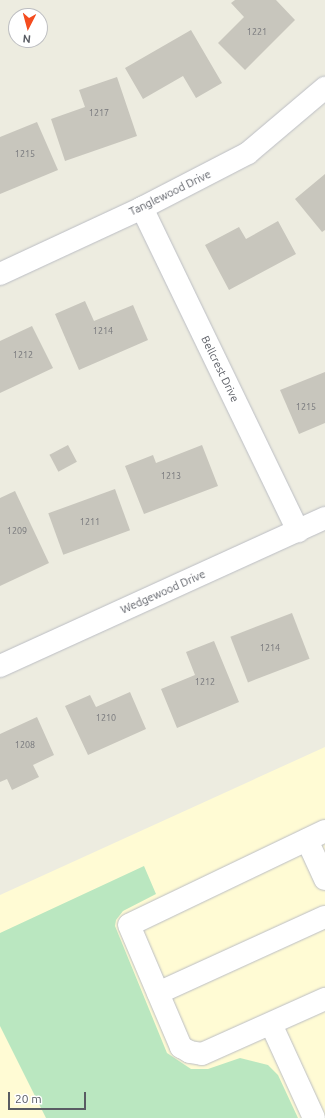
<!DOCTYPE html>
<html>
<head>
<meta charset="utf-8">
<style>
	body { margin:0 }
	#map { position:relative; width:325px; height:1118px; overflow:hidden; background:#edece0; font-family:Ubuntu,sans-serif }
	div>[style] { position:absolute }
	.commercial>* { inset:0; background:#fffbd4 }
	.green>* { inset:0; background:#bae7c0 }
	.building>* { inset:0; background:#c8c6bd; transform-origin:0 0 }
	.roads { filter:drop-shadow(0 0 1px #bbbdc3) drop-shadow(0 0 1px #bbbdc3) }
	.minor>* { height:22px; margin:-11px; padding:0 11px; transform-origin:11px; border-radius:11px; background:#fff }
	span { translate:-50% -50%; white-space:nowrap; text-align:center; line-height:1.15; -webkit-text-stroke:3px #fff; paint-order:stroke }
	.number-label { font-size:9px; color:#75767a }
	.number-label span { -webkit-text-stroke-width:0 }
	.street-label { font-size:11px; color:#595c63 }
	.north { position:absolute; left:8px; top:8px; width:40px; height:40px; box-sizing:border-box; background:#fff; border:1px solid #bdbec1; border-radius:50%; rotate:186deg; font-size:11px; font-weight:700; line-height:16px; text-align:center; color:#595c63 }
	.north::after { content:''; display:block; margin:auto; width:14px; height:18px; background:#f44c1f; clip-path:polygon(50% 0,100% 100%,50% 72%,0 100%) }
	.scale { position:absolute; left:8px; top:1092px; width:78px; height:18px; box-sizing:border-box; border:2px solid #595c63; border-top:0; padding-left:5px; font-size:12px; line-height:14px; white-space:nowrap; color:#595c63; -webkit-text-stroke:3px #fff; paint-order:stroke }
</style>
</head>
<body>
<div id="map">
	<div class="commercial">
		<i style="clip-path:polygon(325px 747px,325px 1118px,0 1118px,0 895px)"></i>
	</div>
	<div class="green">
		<i style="clip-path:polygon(144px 866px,156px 894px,123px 911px,116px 920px,115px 926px,167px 1053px,191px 1069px,208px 1069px,240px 1058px,268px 1065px,278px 1075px,298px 1118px,46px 1118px,0 1026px,0 933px)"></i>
	</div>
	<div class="building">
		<i style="clip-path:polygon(235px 0,276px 0,295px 20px,245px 70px,218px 43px,244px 17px,231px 3px)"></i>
		<i style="clip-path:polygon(191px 30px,222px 83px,196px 98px,183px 76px,143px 99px,125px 68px)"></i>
		<i style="clip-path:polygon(117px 77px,137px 136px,65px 161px,51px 119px,85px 107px,79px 90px)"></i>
		<i style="clip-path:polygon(37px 122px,58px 170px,0 194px,0 137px)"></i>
		<i style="clip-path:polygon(325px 174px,325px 230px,322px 232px,295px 199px)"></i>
		<i style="clip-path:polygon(278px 221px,296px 254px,229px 290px,205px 245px,239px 227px,246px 239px)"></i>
		<i style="clip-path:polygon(85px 301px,94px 321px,133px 305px,148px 340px,79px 370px,55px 314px)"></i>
		<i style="clip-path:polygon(32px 326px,53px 368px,0 393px,0 341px)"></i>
		<i style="clip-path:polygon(325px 372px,325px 423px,299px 434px,280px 390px)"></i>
		<i style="left:68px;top:445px;width:19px;height:21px;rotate:62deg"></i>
		<i style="clip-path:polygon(202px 445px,218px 486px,144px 514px,125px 466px,153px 455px,156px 463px)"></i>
		<i style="left:115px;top:489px;width:44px;height:71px;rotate:70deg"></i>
		<i style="clip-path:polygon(15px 491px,49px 563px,0 586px,0 498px)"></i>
		<i style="left:292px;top:613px;width:49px;height:66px;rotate:69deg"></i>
		<i style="clip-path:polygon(214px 641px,239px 702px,177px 728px,161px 689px,195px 675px,186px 652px)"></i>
		<i style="clip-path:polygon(130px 692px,146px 729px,88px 755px,65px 706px,90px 695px,96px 707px)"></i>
		<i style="clip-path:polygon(37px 717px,54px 755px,33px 765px,39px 777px,12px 790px,7px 779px,0 782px,0 734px)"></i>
	</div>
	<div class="roads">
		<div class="minor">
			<i style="left:142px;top:208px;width:359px;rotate:64.2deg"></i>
			<i style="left:0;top:274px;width:157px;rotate:-24.9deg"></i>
			<i style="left:142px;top:208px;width:119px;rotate:-27.4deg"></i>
			<i style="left:248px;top:153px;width:101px;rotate:-40.2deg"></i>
			<i style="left:0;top:666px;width:357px;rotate:-24.5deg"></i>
			<i style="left:325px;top:831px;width:217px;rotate:154.4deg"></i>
			<i style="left:129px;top:925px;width:133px;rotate:66.9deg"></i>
			<i style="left:181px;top:1047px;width:10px;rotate:29deg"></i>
			<i style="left:190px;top:1052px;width:12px;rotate:9deg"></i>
			<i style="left:202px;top:1054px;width:135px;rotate:-24.1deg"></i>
			<i style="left:307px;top:840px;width:43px;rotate:65.2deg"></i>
			<i style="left:158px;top:993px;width:183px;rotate:-24.5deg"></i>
			<i style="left:271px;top:1024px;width:103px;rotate:65.4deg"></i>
		</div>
	</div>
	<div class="number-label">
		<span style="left:257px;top:32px">1221</span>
		<span style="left:99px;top:113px">1217</span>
		<span style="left:25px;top:154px">1215</span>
		<span style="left:103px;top:331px">1214</span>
		<span style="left:23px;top:355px">1212</span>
		<span style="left:306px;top:407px">1215</span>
		<span style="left:171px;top:476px">1213</span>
		<span style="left:90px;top:522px">1211</span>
		<span style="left:17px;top:531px">1209</span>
		<span style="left:270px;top:648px">1214</span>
		<span style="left:205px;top:682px">1212</span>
		<span style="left:106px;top:718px">1210</span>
		<span style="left:25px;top:745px">1208</span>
	</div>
	<div class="street-label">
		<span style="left:170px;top:193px;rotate:-26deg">Tanglewood Drive</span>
		<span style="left:220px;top:369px;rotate:64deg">Bellcrest Drive</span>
		<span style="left:163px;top:592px;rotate:-24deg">Wedgewood Drive</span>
	</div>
	<div class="north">N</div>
	<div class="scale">20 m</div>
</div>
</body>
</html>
